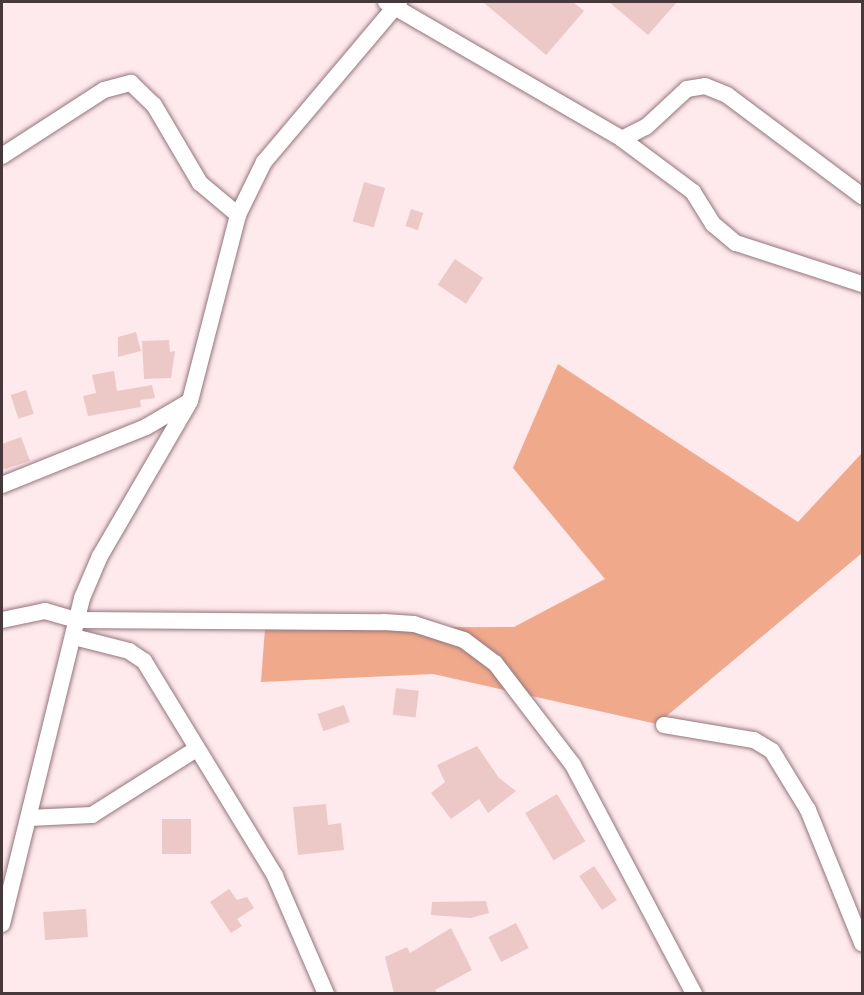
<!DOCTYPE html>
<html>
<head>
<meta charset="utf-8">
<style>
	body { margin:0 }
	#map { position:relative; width:864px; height:995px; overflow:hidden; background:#fee9ed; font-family:"Source Serif 4",serif }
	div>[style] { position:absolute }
	.green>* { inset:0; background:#f1a98b }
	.building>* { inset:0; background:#ecc9c6; transform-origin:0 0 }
	.roads { filter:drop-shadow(0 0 2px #94757c) drop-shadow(0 0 2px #94757c) }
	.street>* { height:16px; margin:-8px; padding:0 8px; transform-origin:8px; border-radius:8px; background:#fff }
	span { translate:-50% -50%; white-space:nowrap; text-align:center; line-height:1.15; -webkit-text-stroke:5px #fcfcfc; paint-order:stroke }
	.frame { position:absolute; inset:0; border:3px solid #46383b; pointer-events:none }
</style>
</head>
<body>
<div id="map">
	<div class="green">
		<i style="clip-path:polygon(558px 364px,798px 522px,862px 453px,862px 553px,657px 724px,433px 674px,261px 682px,265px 628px,514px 627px,605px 579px,513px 468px)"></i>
	</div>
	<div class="building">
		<i style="clip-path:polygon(483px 2px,573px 2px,584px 11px,546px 55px)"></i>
		<i style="clip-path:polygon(609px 2px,677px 2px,648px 35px)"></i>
		<i style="left:364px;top:182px;width:22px;height:41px;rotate:16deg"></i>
		<i style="left:411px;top:209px;width:13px;height:18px;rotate:18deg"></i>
		<i style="left:455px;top:259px;width:34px;height:31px;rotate:34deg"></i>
		<i style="clip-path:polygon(136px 332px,141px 351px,118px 357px,118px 337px)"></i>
		<i style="clip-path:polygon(169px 340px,170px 352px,175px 351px,171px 378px,144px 379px,142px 341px)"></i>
		<i style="clip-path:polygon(114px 371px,117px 391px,152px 385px,155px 398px,140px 400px,141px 407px,88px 416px,83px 396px,96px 393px,92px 375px)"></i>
		<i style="left:26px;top:390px;width:25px;height:16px;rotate:72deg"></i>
		<i style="clip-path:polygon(21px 437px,30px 461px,2px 470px,2px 444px)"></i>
		<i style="left:396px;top:688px;width:23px;height:27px;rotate:7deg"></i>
		<i style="left:344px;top:705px;width:18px;height:28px;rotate:71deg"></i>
		<i style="clip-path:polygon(477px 746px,499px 778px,516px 791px,488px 813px,479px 799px,451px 819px,431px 793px,445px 782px,437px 765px)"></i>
		<i style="left:557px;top:794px;width:55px;height:37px;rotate:59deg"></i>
		<i style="clip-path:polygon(326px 804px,328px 825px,341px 823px,344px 850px,298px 855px,293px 807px)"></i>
		<i style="left:162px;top:819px;width:29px;height:35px"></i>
		<i style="left:594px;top:866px;width:41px;height:18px;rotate:56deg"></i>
		<i style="clip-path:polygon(229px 889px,237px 900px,247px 897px,254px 908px,237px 919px,242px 926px,231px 933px,210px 902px)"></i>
		<i style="clip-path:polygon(486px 901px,489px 913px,471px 918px,431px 915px,432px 902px)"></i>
		<i style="left:86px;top:909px;width:28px;height:43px;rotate:86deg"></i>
		<i style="left:516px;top:923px;width:28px;height:31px;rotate:63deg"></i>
		<i style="clip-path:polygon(451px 928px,472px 970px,435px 990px,437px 993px,394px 993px,385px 957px,407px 947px,410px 953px)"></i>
	</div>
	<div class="roads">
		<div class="street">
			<i style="left:386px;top:2px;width:273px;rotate:30.1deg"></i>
			<i style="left:622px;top:139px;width:89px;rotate:36.7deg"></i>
			<i style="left:693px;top:192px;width:38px;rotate:58deg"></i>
			<i style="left:713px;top:224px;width:30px;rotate:40deg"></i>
			<i style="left:736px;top:243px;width:133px;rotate:18deg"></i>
			<i style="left:622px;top:139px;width:27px;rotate:-27deg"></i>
			<i style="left:646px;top:127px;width:56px;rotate:-42.8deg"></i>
			<i style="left:687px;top:89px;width:18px;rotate:-9deg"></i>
			<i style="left:705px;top:86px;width:24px;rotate:22deg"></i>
			<i style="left:727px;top:95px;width:169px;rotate:36.8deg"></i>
			<i style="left:2px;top:156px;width:121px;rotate:-32.9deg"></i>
			<i style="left:104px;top:90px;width:28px;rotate:-15deg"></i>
			<i style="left:131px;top:83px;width:32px;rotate:44deg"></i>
			<i style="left:154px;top:105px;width:91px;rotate:59.5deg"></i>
			<i style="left:200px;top:183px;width:50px;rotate:40.1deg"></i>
			<i style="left:2px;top:485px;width:155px;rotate:-21.9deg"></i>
			<i style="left:146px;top:427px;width:51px;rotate:-30.6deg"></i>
			<i style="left:190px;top:401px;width:192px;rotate:-75.5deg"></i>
			<i style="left:238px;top:215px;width:59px;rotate:-63.9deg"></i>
			<i style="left:264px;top:162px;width:209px;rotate:-49.8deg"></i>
			<i style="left:2px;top:620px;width:44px;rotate:-11.8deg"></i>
			<i style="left:45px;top:611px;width:33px;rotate:16deg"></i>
			<i style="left:77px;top:620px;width:307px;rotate:0.4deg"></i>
			<i style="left:384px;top:622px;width:30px;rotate:4deg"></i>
			<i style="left:414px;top:624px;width:52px;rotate:17.7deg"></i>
			<i style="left:464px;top:640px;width:39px;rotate:37deg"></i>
			<i style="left:495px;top:663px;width:128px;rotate:52.6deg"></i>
			<i style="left:573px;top:765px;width:259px;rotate:62.1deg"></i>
			<i style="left:74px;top:637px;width:57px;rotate:14.3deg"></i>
			<i style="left:129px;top:651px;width:18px;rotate:34deg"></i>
			<i style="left:144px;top:661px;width:252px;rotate:58.6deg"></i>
			<i style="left:275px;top:876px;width:129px;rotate:66.6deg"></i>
			<i style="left:664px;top:725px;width:91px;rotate:9.5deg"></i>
			<i style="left:754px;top:740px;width:21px;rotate:31deg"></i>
			<i style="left:772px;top:751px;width:69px;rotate:58.6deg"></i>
			<i style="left:808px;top:810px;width:144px;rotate:67.9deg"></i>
			<i style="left:29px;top:818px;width:63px;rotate:-2.7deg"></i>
			<i style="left:92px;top:815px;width:122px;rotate:-32.3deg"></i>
			<i style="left:2px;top:924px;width:336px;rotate:-76.2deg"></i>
			<i style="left:82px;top:598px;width:46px;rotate:-66.8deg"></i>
			<i style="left:100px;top:556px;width:175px;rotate:-59.8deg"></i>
		</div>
	</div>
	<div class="frame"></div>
</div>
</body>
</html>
